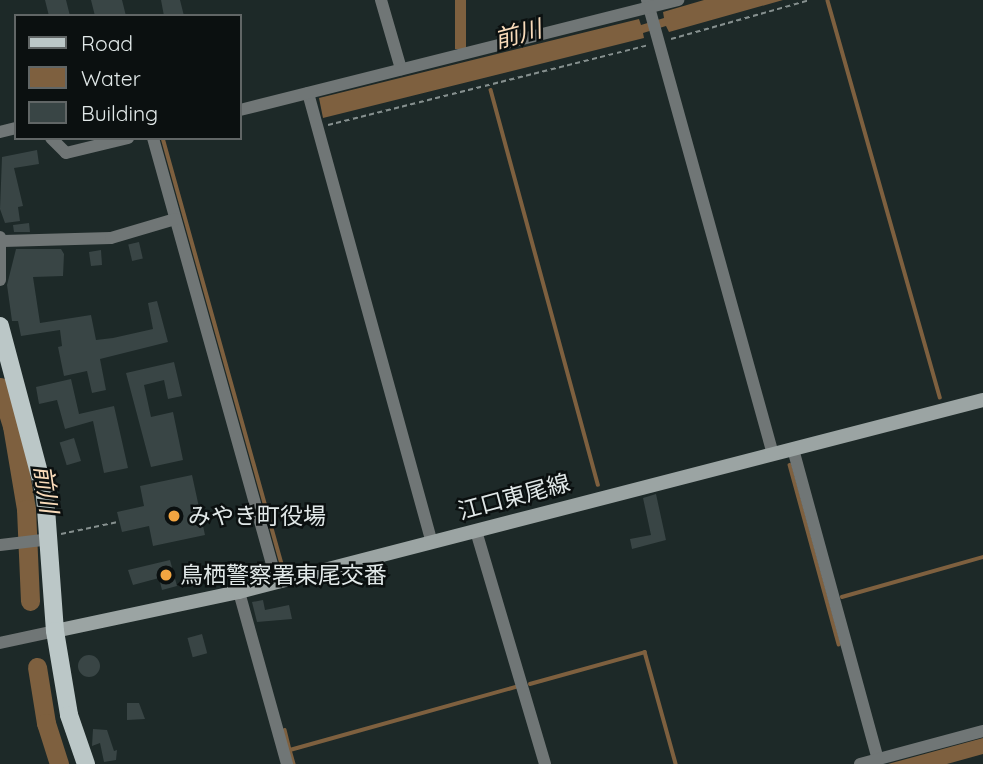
<!DOCTYPE html>
<html>
<head>
<meta charset="utf-8">
<style>
	body { margin:0 }
	#map { position:relative; width:983px; height:764px; overflow:hidden; background:#1d2928; font-family:Quicksand,"Noto Sans JP",sans-serif }
	div>[style] { position:absolute }
	.water>* { inset:0; background:#7e603f; transform-origin:0 0 }
	.stream>* { height:3.5px; margin:-1.75px; padding:0 1.75px; transform-origin:1.75px; border-radius:1.75px; background:#7e603f }
	.river>* { height:19px; margin:-9.5px; padding:0 9.5px; transform-origin:9.5px; border-radius:9.5px; background:#7e603f }
	.building>* { inset:0; background:#394545; transform-origin:0 0 }
	.round { border-radius:50% }
	.path>* { height:2px; margin-top:-1px; transform-origin:0; background:repeating-linear-gradient(90deg,#858f8e 0 5px,transparent 0 8.5px) }
	.minor>* { height:12px; margin:-6px; padding:0 6px; transform-origin:6px; border-radius:6px; background:#707676 }
	.secondary>* { height:14px; margin:-7px; padding:0 7px; transform-origin:7px; border-radius:7px; background:#9ba4a3 }
	.primary>* { height:18px; margin:-9px; padding:0 9px; transform-origin:9px; border-radius:9px; background:#bbc7c7 }
	.dots>* { width:19px; height:19px; translate:-50% -50%; box-sizing:border-box; border:4px solid #0b1010; border-radius:50% }
	span { translate:-50% -50%; white-space:nowrap; text-align:center; line-height:1.15; -webkit-text-stroke:5px #0b1010; paint-order:stroke }
	.street-label { font-size:23px; color:#e1e8e8 }
	.poi-label { font-size:23px; color:#e1e8e8 }
	.left { translate:0 -50%; text-align:left }
	.water-label { font-size:24px; color:#f9dbba; font-style:italic }
	.legend { position:absolute; left:14px; top:14px; width:228px; height:126px; box-sizing:border-box; background:#0b1010; border:2px solid #616666; margin:0; padding:9px 12px; list-style:none; font-size:21px; color:#e1e8e8 }
	.legend li { display:flex; align-items:center; gap:14px; height:35px }
	.legend b { width:35px; border:2px solid #616666 }
</style>
</head>
<body>
<div id="map">
	<div class="water">
		<i style="left:455px;top:0;width:11px;height:49px"></i>
		<i style="clip-path:polygon(704px 0,783px 0,669px 32px,666px 26px,643px 33px,644px 38px,323px 118px,319px 98px,639px 19px,641px 25px,664px 18px,663px 12px)"></i>
		<i style="clip-path:polygon(983px 738px,983px 754px,947px 764px,888px 764px)"></i>
	</div>
	<div class="stream">
		<i style="left:828px;top:1px;width:412px;rotate:74.2deg"></i>
		<i style="left:491px;top:90px;width:409px;rotate:74.8deg"></i>
		<i style="left:163px;top:138px;width:445px;rotate:74.4deg"></i>
		<i style="left:790px;top:465px;width:186px;rotate:74.7deg"></i>
		<i style="left:842px;top:597px;width:147px;rotate:-15.8deg"></i>
		<i style="left:530px;top:684px;width:119px;rotate:-15.5deg"></i>
		<i style="left:645px;top:652px;width:116px;rotate:74.5deg"></i>
		<i style="left:285px;top:730px;width:21px;rotate:76deg"></i>
		<i style="left:290px;top:750px;width:235px;rotate:-15.6deg"></i>
		<i style="left:290px;top:750px;width:15px;rotate:74deg"></i>
	</div>
	<div class="river">
		<i style="left:0;top:387px;width:41px;rotate:72.9deg"></i>
		<i style="left:12px;top:426px;width:84px;rotate:80.4deg"></i>
		<i style="left:26px;top:509px;width:92px;rotate:87.5deg"></i>
		<i style="left:37px;top:667px;width:57px;rotate:80.9deg"></i>
		<i style="left:46px;top:723px;width:43px;rotate:72.4deg"></i>
	</div>
	<div class="building">
		<i style="clip-path:polygon(45px 0,66px 0,70px 16px,49px 16px)"></i>
		<i style="clip-path:polygon(91px 0,122px 0,126px 16px,95px 16px)"></i>
		<i style="clip-path:polygon(161px 0,180px 0,184px 16px,164px 16px)"></i>
		<i style="clip-path:polygon(37px 150px,39px 164px,14px 168px,23px 206px,18px 207px,20px 221px,5px 223px,0 209px,2px 157px)"></i>
		<i style="clip-path:polygon(29px 223px,30px 232px,14px 232px,13px 225px)"></i>
		<i style="left:139px;top:242px;width:17px;height:11px;rotate:77deg"></i>
		<i style="clip-path:polygon(16px 249px,61px 249px,64px 254px,63px 276px,33px 277px,40px 323px,91px 315px,96px 340px,113px 338px,153px 329px,148px 303px,157px 301px,168px 342px,100px 359px,106px 390px,92px 393px,87px 371px,64px 376px,58px 347px,62px 346px,60px 330px,21px 336px,18px 321px,12px 321px,7px 285px)"></i>
		<i style="clip-path:polygon(101px 250px,102px 265px,91px 266px,89px 252px)"></i>
		<i style="clip-path:polygon(174px 362px,182px 396px,168px 399px,164px 380px,144px 385px,151px 417px,173px 412px,183px 460px,151px 467px,126px 373px)"></i>
		<i style="clip-path:polygon(71px 379px,79px 414px,114px 406px,128px 468px,104px 473px,93px 421px,65px 429px,57px 400px,39px 404px,36px 387px)"></i>
		<i style="left:74px;top:438px;width:24px;height:15px;rotate:73deg"></i>
		<i style="clip-path:polygon(192px 475px,205px 535px,153px 546px,149px 526px,122px 532px,117px 512px,144px 506px,140px 486px)"></i>
		<i style="clip-path:polygon(656px 494px,666px 540px,632px 549px,630px 539px,651px 535px,643px 498px)"></i>
		<i style="clip-path:polygon(170px 560px,177px 586px,162px 590px,159px 578px,133px 585px,128px 570px)"></i>
		<i style="clip-path:polygon(263px 600px,265px 610px,289px 605px,292px 619px,257px 622px,252px 602px)"></i>
		<i style="left:202px;top:634px;width:20px;height:15px;rotate:75deg"></i>
		<i class="round" style="left:78px;top:655px;width:22px;height:22px"></i>
		<i style="clip-path:polygon(127px 703px,139px 703px,145px 719px,127px 720px)"></i>
		<i style="clip-path:polygon(93px 729px,107px 730px,114px 751px,117px 750px,116px 760px,104px 762px,100px 743px,92px 746px)"></i>
	</div>
	<div class="path">
		<i style="left:671px;top:39px;width:144px;rotate:-15.7deg"></i>
		<i style="left:328px;top:125px;width:328px;rotate:-14deg"></i>
		<i style="left:61px;top:534px;width:58px;rotate:-11.9deg"></i>
	</div>
	<div class="minor">
		<i style="left:381px;top:0;width:72px;rotate:73.8deg"></i>
		<i style="left:647px;top:0;width:471px;rotate:74.5deg"></i>
		<i style="left:308px;top:93px;width:466px;rotate:74.6deg"></i>
		<i style="left:240px;top:110px;width:452px;rotate:-14.1deg"></i>
		<i style="left:0;top:132px;width:16px;rotate:-14deg"></i>
		<i style="left:51px;top:138px;width:21px;rotate:45deg"></i>
		<i style="left:66px;top:153px;width:64px;rotate:-13.6deg"></i>
		<i style="left:153px;top:138px;width:461px;rotate:74.4deg"></i>
		<i style="left:3px;top:241px;width:108px;rotate:-1.6deg"></i>
		<i style="left:111px;top:238px;width:67px;rotate:-16.5deg"></i>
		<i style="left:0;top:280px;width:43px;rotate:-90deg"></i>
		<i style="left:793px;top:449px;width:321px;rotate:74.7deg"></i>
		<i style="left:476px;top:531px;width:243px;rotate:73.5deg"></i>
		<i style="left:0;top:545px;width:51px;rotate:-6.7deg"></i>
		<i style="left:239px;top:592px;width:179px;rotate:74.4deg"></i>
		<i style="left:0;top:643px;width:56px;rotate:-12.3deg"></i>
		<i style="left:860px;top:764px;width:127px;rotate:-15deg"></i>
	</div>
	<div class="secondary">
		<i style="left:55px;top:631px;width:188px;rotate:-12deg"></i>
		<i style="left:239px;top:592px;width:768px;rotate:-14.47deg"></i>
	</div>
	<div class="primary">
		<i style="left:0;top:326px;width:175px;rotate:75.1deg"></i>
		<i style="left:45px;top:495px;width:136px;rotate:85.8deg"></i>
		<i style="left:55px;top:631px;width:85px;rotate:80.5deg"></i>
		<i style="left:69px;top:715px;width:52px;rotate:70.9deg"></i>
	</div>
	<div class="dots">
		<i style="left:174px;top:516px;background:#f2a541"></i>
		<i style="left:166px;top:575px;background:#f2a541"></i>
	</div>
	<div class="street-label">
		<span style="left:514px;top:497px;rotate:-15deg">江口東尾線</span>
	</div>
	<div class="poi-label">
		<span class="left" style="left:188px;top:516px">みやき町役場</span>
		<span class="left" style="left:180px;top:575px">鳥栖警察署東尾交番</span>
	</div>
	<div class="water-label">
		<span style="left:518px;top:34px;rotate:-15deg">前川</span>
		<span style="left:46px;top:489px;rotate:82deg">前川</span>
	</div>
	<ul class="legend">
	<li><b style="height:9px;background:#bbc7c7"></b>Road</li>
	<li><b style="height:19px;background:#7e603f"></b>Water</li>
	<li><b style="height:19px;background:#394545"></b>Building</li>
	</ul>
</div>
</body>
</html>
